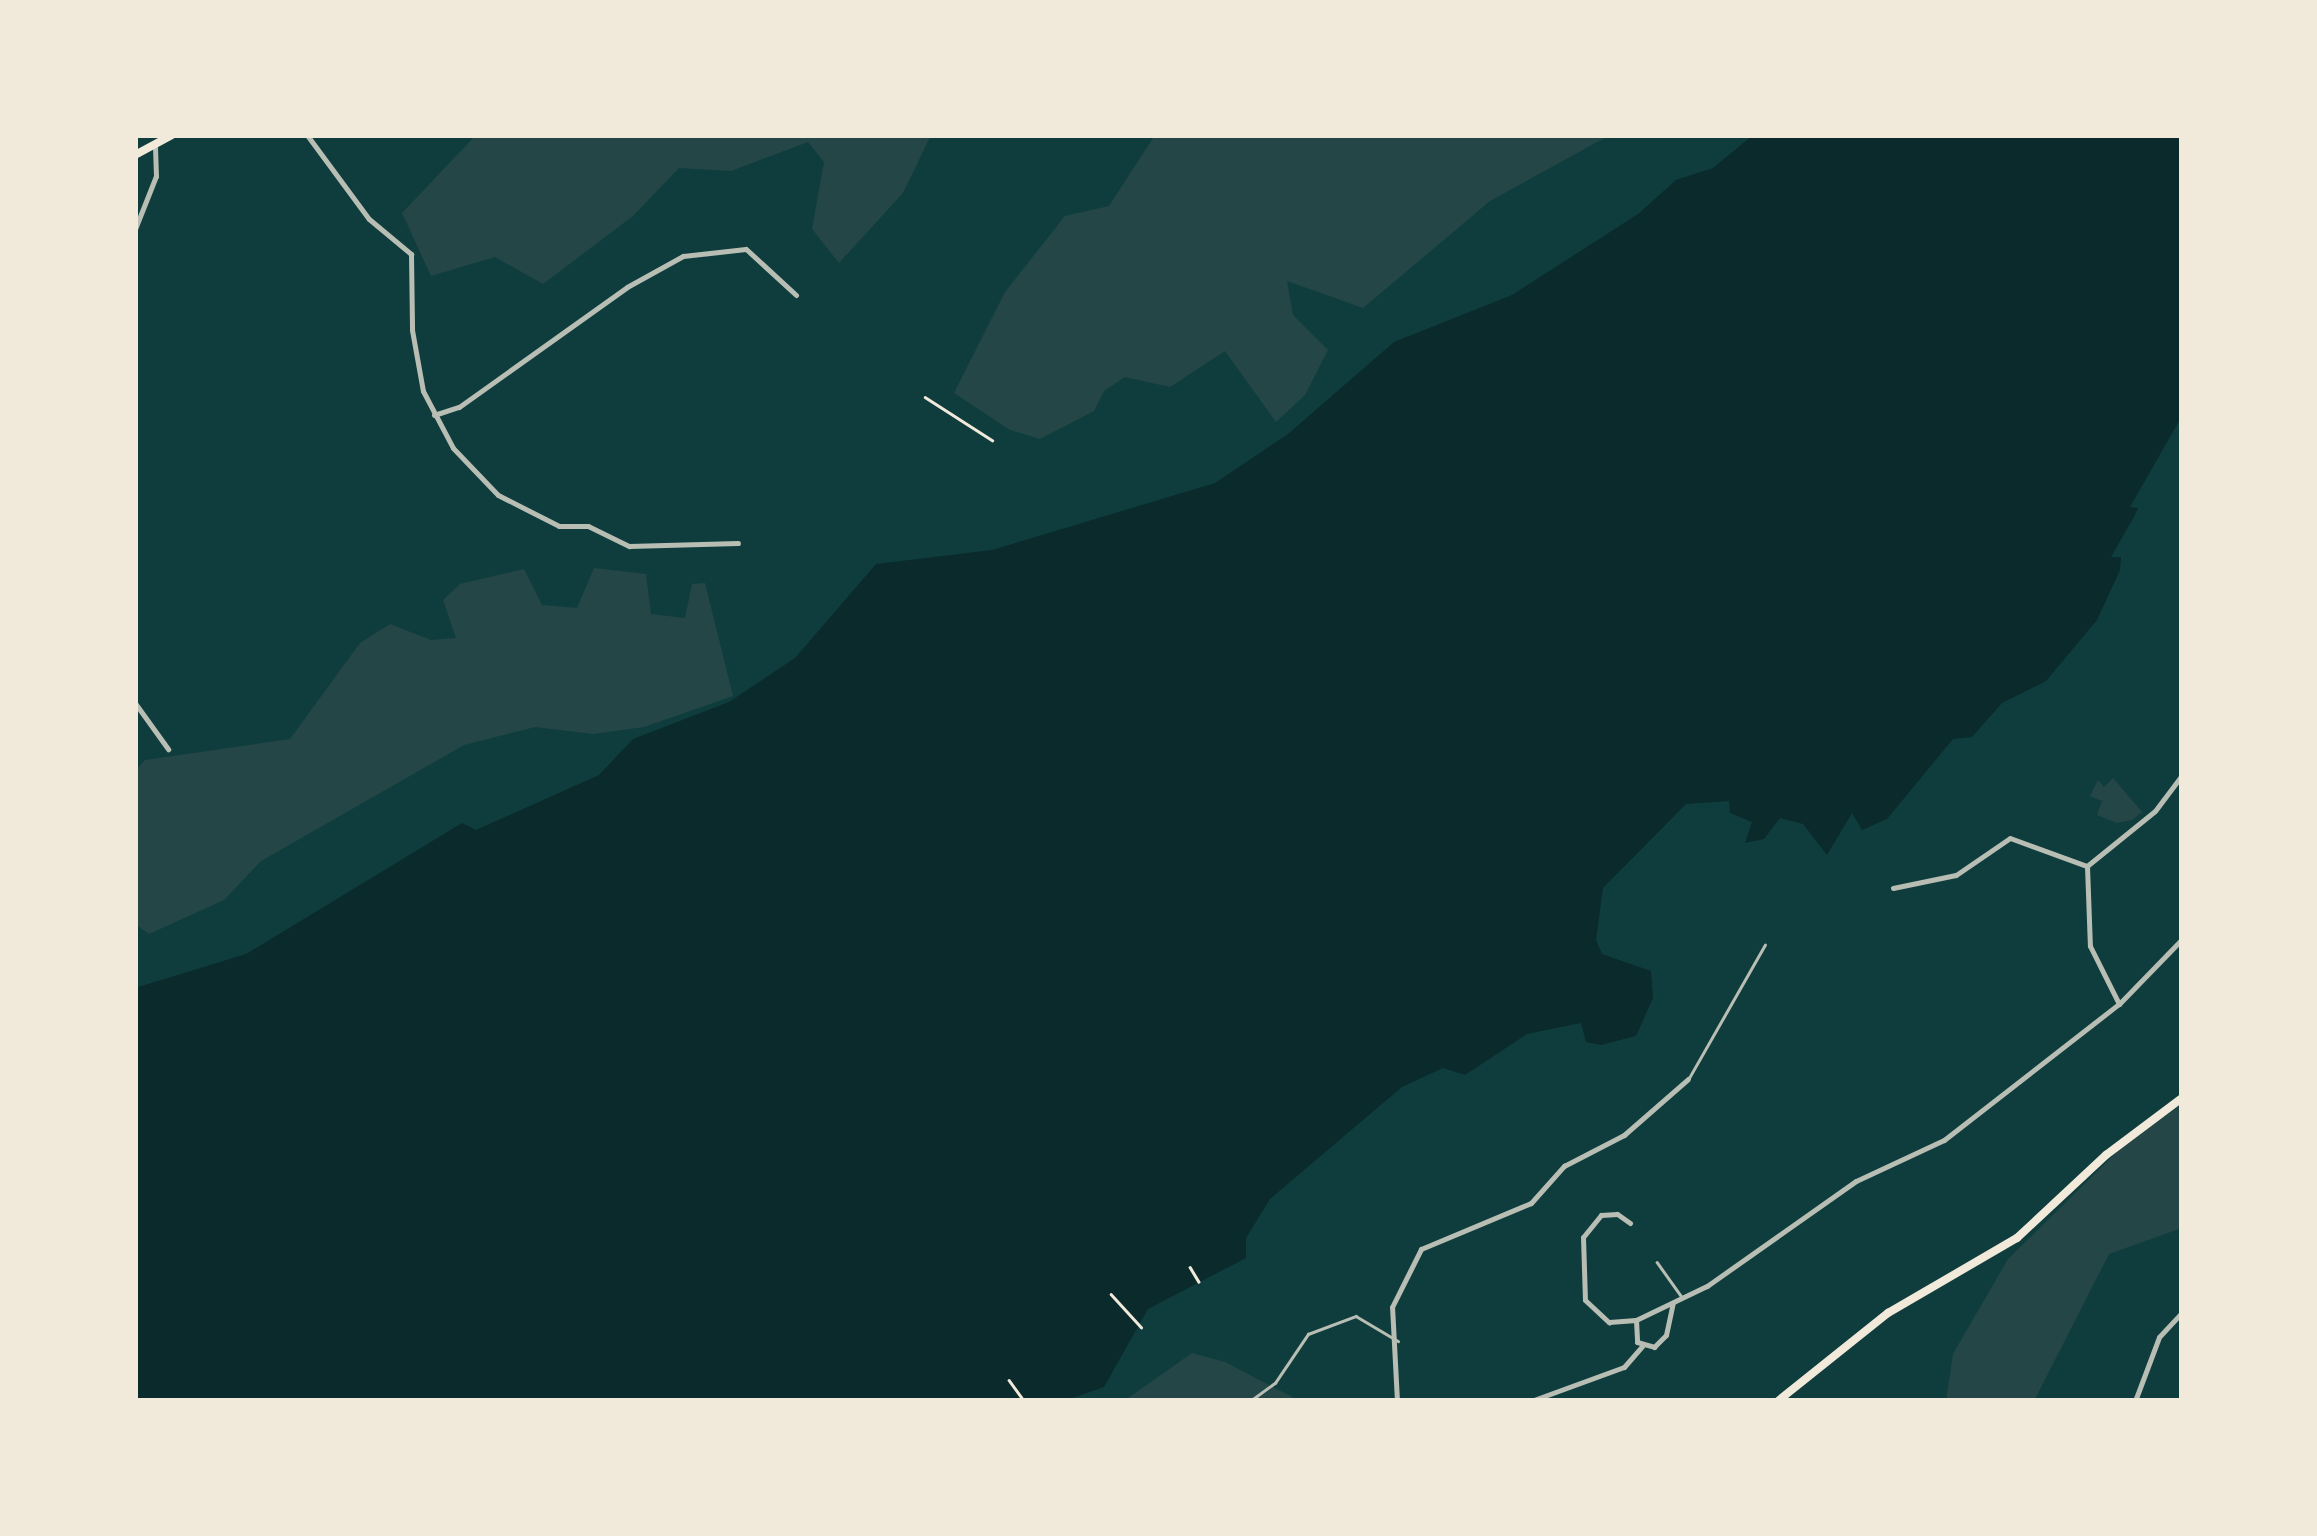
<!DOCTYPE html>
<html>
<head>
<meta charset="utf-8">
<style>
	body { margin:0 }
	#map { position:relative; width:2317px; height:1536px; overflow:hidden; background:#0f3d3e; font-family:Roboto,sans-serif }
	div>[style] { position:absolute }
	.green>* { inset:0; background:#244646 }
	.water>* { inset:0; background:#0a2a2b }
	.path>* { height:2.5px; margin:-1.25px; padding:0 1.25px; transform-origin:1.25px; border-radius:1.25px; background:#f1e9da }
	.service>* { height:2.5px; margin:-1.25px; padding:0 1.25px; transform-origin:1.25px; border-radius:1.25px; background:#b8beb3 }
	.minor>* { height:5px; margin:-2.5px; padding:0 2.5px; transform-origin:2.5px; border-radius:2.5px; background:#b8beb3 }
	.secondary>* { height:8px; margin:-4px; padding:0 4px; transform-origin:4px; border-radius:4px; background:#f1e9da }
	span { translate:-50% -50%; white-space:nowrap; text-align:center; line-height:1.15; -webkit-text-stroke:8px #f1e9da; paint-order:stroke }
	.frame { position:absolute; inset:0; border:138px solid #f1e9da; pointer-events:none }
</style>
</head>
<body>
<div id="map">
	<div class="green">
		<i style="clip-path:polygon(476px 135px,931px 135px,903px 193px,839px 263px,812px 229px,824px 162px,808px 142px,731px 171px,679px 168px,633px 216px,543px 284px,495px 257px,431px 276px,402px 213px)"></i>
		<i style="clip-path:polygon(1155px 135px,1610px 135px,1490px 201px,1363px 308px,1287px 281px,1293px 315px,1328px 350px,1305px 395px,1276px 422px,1225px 351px,1170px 387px,1125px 377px,1104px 391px,1094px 411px,1040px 439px,1010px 430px,954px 393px,1005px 292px,1065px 216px,1109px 206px)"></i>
		<i style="clip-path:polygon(594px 568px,646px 574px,651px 614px,685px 618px,692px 584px,705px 583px,733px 696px,644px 727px,593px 734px,535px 727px,464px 745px,261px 861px,224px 900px,149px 934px,135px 924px,135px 771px,145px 760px,290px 739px,360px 643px,390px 624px,431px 640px,456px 638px,443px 600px,460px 584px,524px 569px,542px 605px,577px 608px)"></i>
		<i style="clip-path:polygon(2113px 778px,2142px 812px,2132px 820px,2117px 823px,2097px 815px,2102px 801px,2090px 796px,2098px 780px,2104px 787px)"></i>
		<i style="clip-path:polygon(2182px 1104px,2182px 1228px,2109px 1254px,2034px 1401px,1946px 1401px,1953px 1354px,2008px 1259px,2125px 1144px)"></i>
		<i style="clip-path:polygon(1192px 1353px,1225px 1362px,1300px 1401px,1124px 1401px)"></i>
	</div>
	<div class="water">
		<i style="clip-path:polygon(1753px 135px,2182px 135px,2182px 416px,2130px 507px,2138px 508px,2135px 515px,2111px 557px,2121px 557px,2120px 570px,2097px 620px,2046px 681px,2002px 703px,1972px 737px,1953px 739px,1887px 819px,1862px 830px,1852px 813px,1827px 855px,1803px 824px,1780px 818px,1764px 839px,1745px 843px,1752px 822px,1730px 813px,1729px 801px,1686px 804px,1603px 888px,1596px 940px,1602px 954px,1651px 971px,1653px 998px,1636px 1036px,1601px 1045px,1586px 1042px,1581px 1023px,1527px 1034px,1465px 1075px,1443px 1068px,1402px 1087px,1270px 1199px,1246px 1238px,1246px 1258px,1148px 1309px,1104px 1387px,1064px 1401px,135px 1401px,135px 988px,246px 954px,462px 823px,476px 830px,599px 775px,633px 739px,729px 702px,795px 658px,876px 564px,992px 550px,1215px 483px,1288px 434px,1394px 342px,1512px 295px,1638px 214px,1676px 180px,1713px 168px)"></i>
	</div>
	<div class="path">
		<i style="left:925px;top:397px;width:80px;rotate:32.7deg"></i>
		<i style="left:1190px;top:1267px;width:17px;rotate:59deg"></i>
		<i style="left:1111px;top:1294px;width:45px;rotate:47.7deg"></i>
		<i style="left:1009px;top:1380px;width:26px;rotate:54deg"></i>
	</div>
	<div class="service">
		<i style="left:1689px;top:1078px;width:153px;rotate:-60.3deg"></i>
		<i style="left:1657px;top:1262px;width:43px;rotate:54.5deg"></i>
		<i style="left:1250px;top:1401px;width:31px;rotate:-36deg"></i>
		<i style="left:1275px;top:1383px;width:59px;rotate:-56deg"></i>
		<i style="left:1308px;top:1334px;width:51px;rotate:-20.6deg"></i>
		<i style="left:1356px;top:1316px;width:49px;rotate:30.8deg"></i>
	</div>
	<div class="minor">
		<i style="left:307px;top:135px;width:104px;rotate:53.6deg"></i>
		<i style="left:369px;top:219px;width:55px;rotate:39.8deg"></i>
		<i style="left:411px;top:254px;width:76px;rotate:89.2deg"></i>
		<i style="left:412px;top:330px;width:62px;rotate:79.8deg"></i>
		<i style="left:423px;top:391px;width:64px;rotate:62.2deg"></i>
		<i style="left:453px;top:448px;width:65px;rotate:46.2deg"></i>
		<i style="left:498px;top:495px;width:68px;rotate:26.9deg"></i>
		<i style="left:559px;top:526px;width:29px"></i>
		<i style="left:588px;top:526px;width:46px;rotate:26deg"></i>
		<i style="left:629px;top:546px;width:109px;rotate:-1.6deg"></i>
		<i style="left:135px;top:229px;width:57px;rotate:-68.4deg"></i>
		<i style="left:156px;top:176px;width:31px;rotate:-92deg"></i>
		<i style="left:434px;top:415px;width:26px;rotate:-18deg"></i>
		<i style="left:459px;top:407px;width:206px;rotate:-35.5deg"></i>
		<i style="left:627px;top:287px;width:64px;rotate:-29deg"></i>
		<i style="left:683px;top:256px;width:63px;rotate:-6.3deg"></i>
		<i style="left:746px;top:249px;width:68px;rotate:42.6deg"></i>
		<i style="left:135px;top:703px;width:57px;rotate:54.3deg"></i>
		<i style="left:2087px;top:866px;width:80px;rotate:87.9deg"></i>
		<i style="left:2090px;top:946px;width:65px;rotate:63.4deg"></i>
		<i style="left:2087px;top:866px;width:87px;rotate:-39deg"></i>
		<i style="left:2155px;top:811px;width:45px;rotate:-53.1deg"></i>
		<i style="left:1893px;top:888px;width:64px;rotate:-11.7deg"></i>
		<i style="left:1956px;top:875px;width:65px;rotate:-34.4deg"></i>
		<i style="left:2010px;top:838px;width:82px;rotate:20deg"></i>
		<i style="left:1630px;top:1223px;width:16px;rotate:-145deg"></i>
		<i style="left:1617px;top:1214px;width:16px;rotate:176deg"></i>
		<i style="left:1601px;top:1215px;width:28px;rotate:129deg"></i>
		<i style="left:1583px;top:1237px;width:63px;rotate:88.2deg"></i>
		<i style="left:1585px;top:1300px;width:33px;rotate:43deg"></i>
		<i style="left:1609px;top:1322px;width:27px;rotate:-4deg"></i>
		<i style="left:1636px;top:1320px;width:79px;rotate:-25.6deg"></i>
		<i style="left:1707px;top:1286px;width:182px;rotate:-35.2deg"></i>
		<i style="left:1856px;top:1181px;width:97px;rotate:-25deg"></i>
		<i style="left:1944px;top:1140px;width:222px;rotate:-37.9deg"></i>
		<i style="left:2119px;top:1004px;width:91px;rotate:-45.9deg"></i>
		<i style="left:1636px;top:1320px;width:22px;rotate:87deg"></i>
		<i style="left:1637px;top:1342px;width:18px;rotate:16deg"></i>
		<i style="left:1654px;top:1347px;width:17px;rotate:-45deg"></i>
		<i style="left:1666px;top:1335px;width:33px;rotate:-78deg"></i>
		<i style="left:1397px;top:1401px;width:94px;rotate:-93deg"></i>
		<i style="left:1392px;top:1307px;width:65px;rotate:-63.4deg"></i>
		<i style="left:1421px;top:1249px;width:119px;rotate:-22.7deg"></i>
		<i style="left:1531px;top:1203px;width:50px;rotate:-48.3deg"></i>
		<i style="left:1564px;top:1166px;width:68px;rotate:-27.3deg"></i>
		<i style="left:1624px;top:1135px;width:85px;rotate:-41.2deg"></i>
		<i style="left:1531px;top:1401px;width:99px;rotate:-20.1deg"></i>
		<i style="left:1624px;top:1367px;width:28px;rotate:-49deg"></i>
		<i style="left:2135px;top:1401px;width:68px;rotate:-69.4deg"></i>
		<i style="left:2159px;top:1337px;width:34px;rotate:-47deg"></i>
	</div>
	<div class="secondary">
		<i style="left:135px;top:155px;width:42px;rotate:-28.4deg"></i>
		<i style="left:1778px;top:1401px;width:141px;rotate:-38.7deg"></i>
		<i style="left:1888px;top:1313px;width:149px;rotate:-30.2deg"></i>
		<i style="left:2017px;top:1238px;width:122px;rotate:-43deg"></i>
		<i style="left:2106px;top:1155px;width:95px;rotate:-36.9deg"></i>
	</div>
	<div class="frame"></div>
</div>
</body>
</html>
